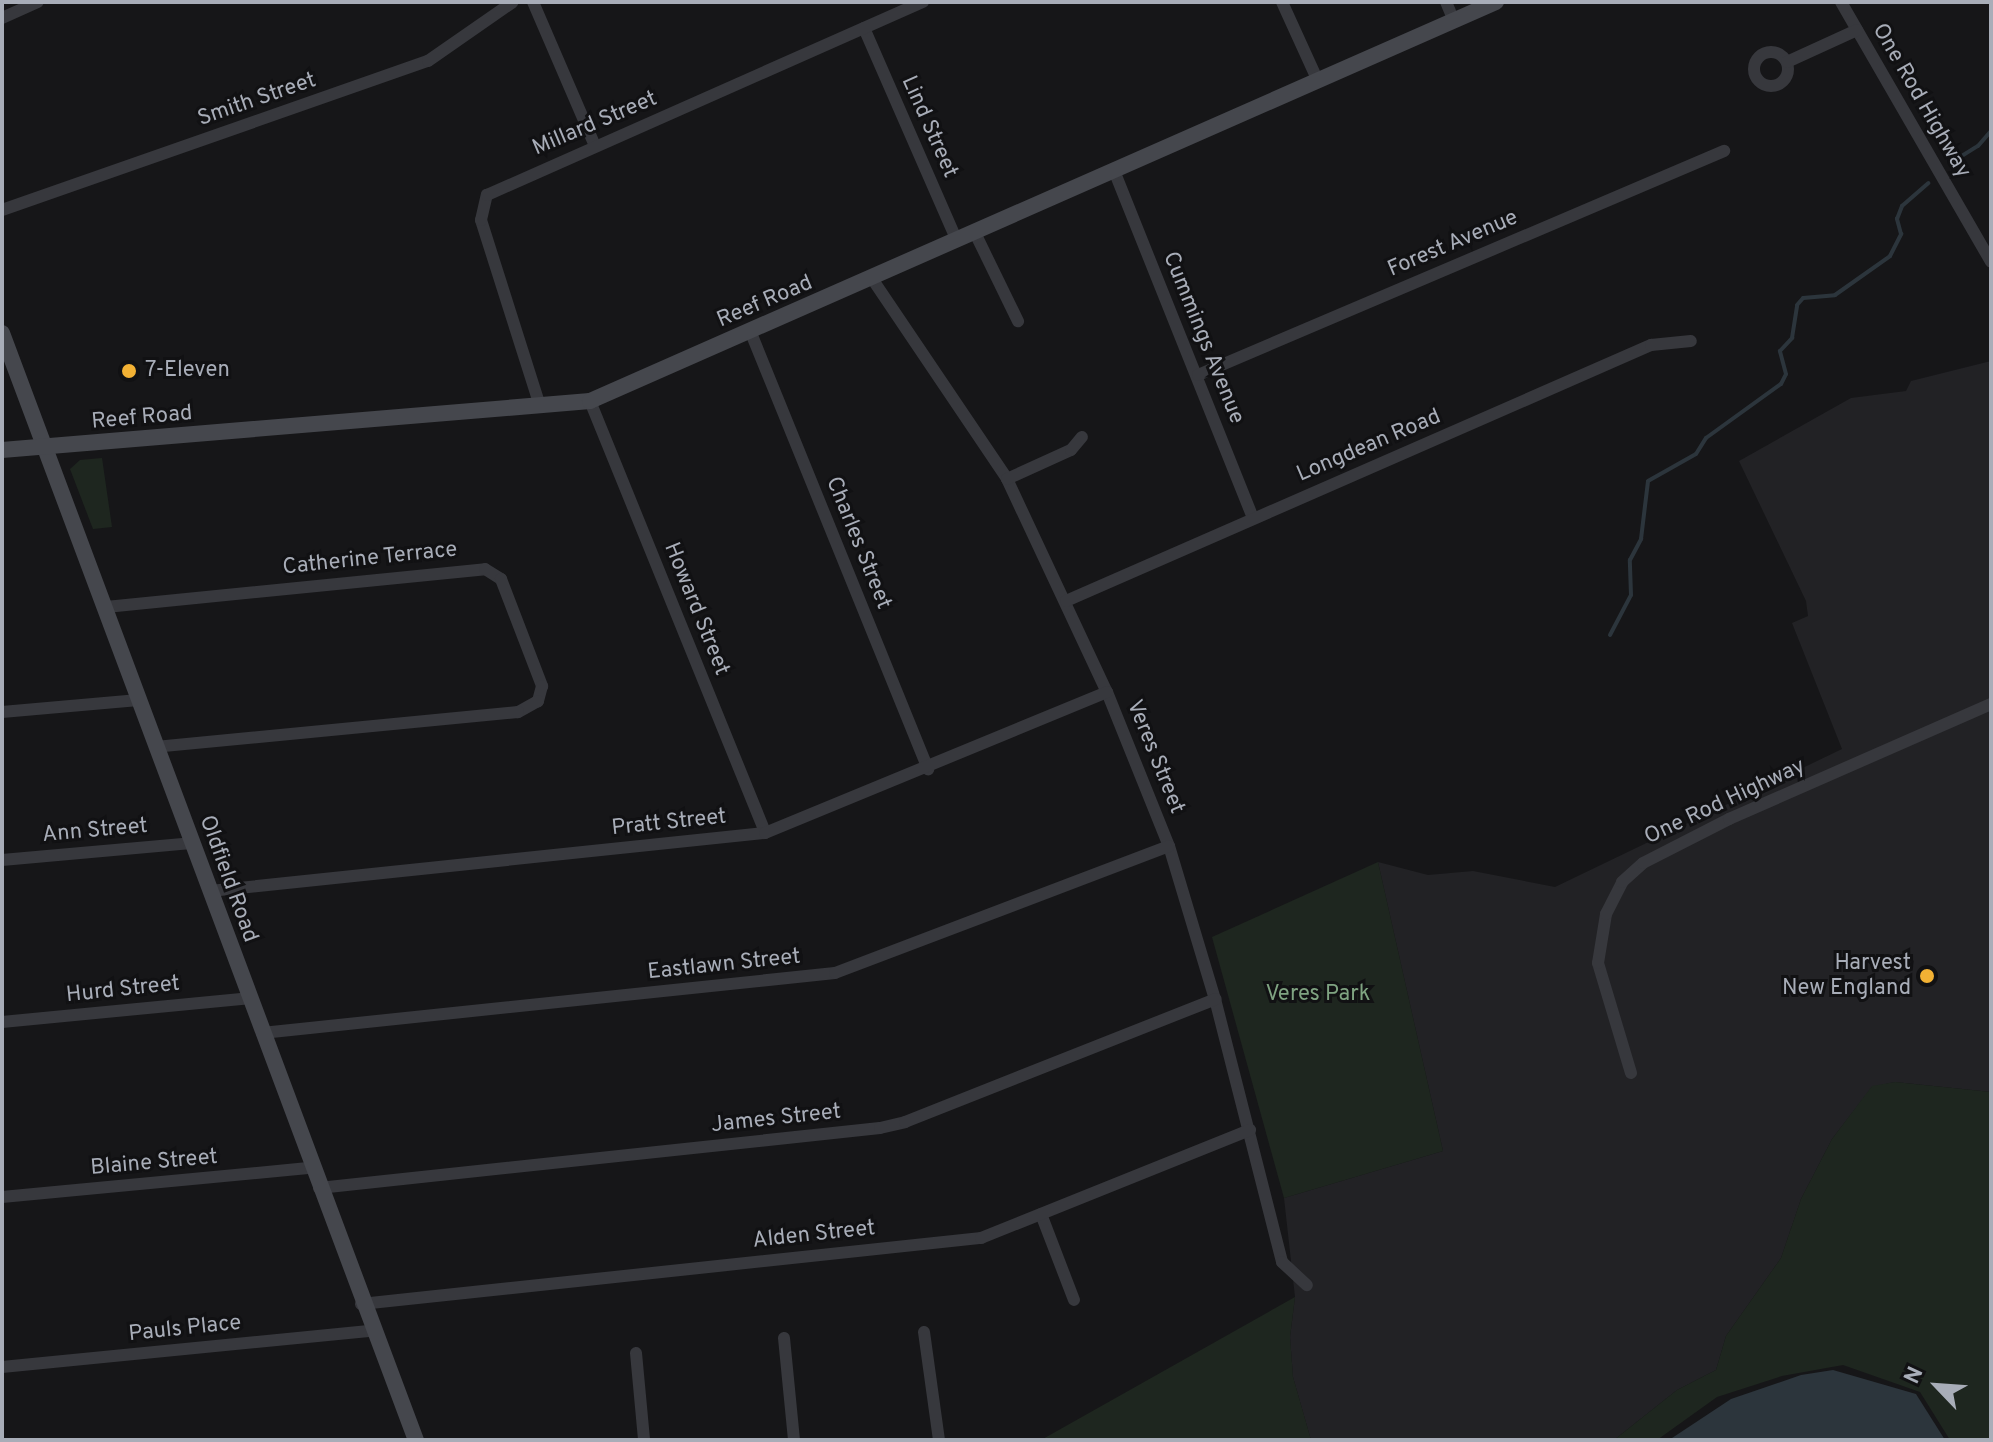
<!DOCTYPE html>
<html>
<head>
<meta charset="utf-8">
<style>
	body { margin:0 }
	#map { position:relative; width:1993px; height:1442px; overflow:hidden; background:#161618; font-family:Overpass,sans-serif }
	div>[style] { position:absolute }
	.built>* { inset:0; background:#222225 }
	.green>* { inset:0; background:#1e261f }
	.water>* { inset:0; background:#2c353c }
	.stream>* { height:4px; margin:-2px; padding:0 2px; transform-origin:2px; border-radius:2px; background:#2c353c }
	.street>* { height:12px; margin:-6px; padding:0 6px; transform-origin:6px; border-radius:6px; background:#37383d }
	.street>.ring { margin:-6px; padding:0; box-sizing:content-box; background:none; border:12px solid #37383d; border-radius:50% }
	.secondary>* { height:16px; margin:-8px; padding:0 8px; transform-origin:8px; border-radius:8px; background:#45474d }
	.dots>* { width:22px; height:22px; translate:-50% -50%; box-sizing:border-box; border:4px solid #111113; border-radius:50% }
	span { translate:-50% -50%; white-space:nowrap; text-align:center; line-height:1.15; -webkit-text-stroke:6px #111113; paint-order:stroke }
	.street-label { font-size:22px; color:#a8adb8 }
	.poi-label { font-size:22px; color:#a8adb8 }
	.left { translate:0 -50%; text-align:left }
	.right { translate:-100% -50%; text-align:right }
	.park-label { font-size:22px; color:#7fa381 }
	.frame { position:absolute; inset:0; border:4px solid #a8adb8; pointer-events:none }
	.north { position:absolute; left:1897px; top:1346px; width:80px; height:80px; -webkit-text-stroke:6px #111113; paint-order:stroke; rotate:295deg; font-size:22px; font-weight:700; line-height:32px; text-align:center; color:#a8adb8 }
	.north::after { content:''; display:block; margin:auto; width:28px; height:36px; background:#a8adb8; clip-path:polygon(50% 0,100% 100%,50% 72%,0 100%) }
</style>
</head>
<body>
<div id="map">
	<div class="built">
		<i style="clip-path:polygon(1991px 361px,1991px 1092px,1895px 1082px,1872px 1087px,1832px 1139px,1801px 1199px,1781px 1258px,1726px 1336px,1716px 1370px,1677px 1390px,1614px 1440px,1311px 1440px,1293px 1377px,1290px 1337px,1295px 1297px,1284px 1198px,1443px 1151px,1378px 862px,1428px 875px,1473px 871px,1555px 887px,1842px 749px,1792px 623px,1808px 616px,1806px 601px,1739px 461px,1851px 398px,1906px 391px,1911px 381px)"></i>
	</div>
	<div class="green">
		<i style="clip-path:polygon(102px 458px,112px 527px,93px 529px,70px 469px,80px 460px)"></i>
		<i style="clip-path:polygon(1378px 862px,1443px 1151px,1284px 1198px,1212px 937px)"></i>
		<i style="clip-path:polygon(1895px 1082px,1991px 1092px,1991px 1440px,1950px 1440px,1920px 1392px,1843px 1365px,1782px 1376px,1717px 1397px,1657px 1440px,1614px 1440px,1677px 1390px,1716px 1370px,1726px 1336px,1781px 1258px,1801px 1199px,1832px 1139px,1872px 1086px)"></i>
		<i style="clip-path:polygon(1295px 1297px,1290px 1337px,1293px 1377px,1311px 1440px,1041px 1440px)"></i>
	</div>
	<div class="water">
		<i style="clip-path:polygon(1833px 1370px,1916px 1394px,1945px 1440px,1669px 1440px,1731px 1399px,1801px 1375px)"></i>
	</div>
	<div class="stream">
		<i style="left:1952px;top:162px;width:31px;rotate:-32deg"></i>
		<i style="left:1978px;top:146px;width:20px;rotate:-49deg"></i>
		<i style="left:1610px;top:635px;width:45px;rotate:-62.3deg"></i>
		<i style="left:1631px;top:595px;width:35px;rotate:-92deg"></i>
		<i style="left:1630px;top:560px;width:24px;rotate:-62deg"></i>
		<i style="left:1641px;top:539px;width:58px;rotate:-83.1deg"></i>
		<i style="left:1648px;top:481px;width:55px;rotate:-29.4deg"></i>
		<i style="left:1696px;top:454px;width:19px;rotate:-58deg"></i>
		<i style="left:1706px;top:438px;width:92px;rotate:-35.8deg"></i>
		<i style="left:1781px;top:384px;width:11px;rotate:-63deg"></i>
		<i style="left:1786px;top:374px;width:24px;rotate:-105deg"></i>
		<i style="left:1780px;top:351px;width:18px;rotate:-47deg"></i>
		<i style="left:1792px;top:338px;width:33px;rotate:-81deg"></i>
		<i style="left:1797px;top:305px;width:9px;rotate:-49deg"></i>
		<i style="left:1803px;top:298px;width:32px;rotate:-5deg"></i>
		<i style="left:1835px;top:295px;width:67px;rotate:-35.3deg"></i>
		<i style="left:1890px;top:256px;width:25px;rotate:-63deg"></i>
		<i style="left:1901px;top:234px;width:16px;rotate:-105deg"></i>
		<i style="left:1897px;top:219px;width:14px;rotate:-69deg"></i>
		<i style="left:1902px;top:206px;width:35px;rotate:-41deg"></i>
	</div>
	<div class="street">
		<i style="left:533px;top:2px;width:157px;rotate:66.7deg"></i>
		<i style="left:1282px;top:2px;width:87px;rotate:65.5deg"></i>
		<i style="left:1446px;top:2px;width:21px;rotate:67deg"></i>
		<i style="left:1841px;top:2px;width:300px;rotate:60deg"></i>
		<i style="left:2px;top:18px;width:39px;rotate:-24deg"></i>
		<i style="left:864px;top:28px;width:232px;rotate:66.4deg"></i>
		<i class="ring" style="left:1754px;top:52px;width:22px;height:22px"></i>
		<i style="left:1787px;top:62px;width:77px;rotate:-24.6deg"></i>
		<i style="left:1115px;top:173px;width:372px;rotate:68.2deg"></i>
		<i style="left:2px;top:210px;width:451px;rotate:-19.3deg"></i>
		<i style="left:428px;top:61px;width:103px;rotate:-34.8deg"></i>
		<i style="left:976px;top:235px;width:96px;rotate:64deg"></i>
		<i style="left:873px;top:280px;width:240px;rotate:56deg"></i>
		<i style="left:1007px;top:479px;width:235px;rotate:64.9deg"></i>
		<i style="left:1107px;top:692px;width:166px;rotate:68.1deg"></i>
		<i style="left:1169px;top:846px;width:160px;rotate:73.3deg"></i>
		<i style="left:1215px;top:999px;width:271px;rotate:75.7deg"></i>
		<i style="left:1282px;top:1262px;width:34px;rotate:43deg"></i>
		<i style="left:751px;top:333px;width:471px;rotate:67.9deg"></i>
		<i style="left:1198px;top:375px;width:572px;rotate:-23.07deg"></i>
		<i style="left:590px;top:401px;width:466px;rotate:67.9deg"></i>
		<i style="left:540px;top:406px;width:195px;rotate:-107.6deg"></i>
		<i style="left:481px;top:220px;width:26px;rotate:-77deg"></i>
		<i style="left:487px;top:195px;width:477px;rotate:-23.9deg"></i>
		<i style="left:1007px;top:479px;width:70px;rotate:-24.4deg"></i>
		<i style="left:1071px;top:450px;width:17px;rotate:-50deg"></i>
		<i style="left:1066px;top:601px;width:639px;rotate:-23.63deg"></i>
		<i style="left:1651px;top:345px;width:40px;rotate:-5.7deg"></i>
		<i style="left:106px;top:607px;width:381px;rotate:-5.7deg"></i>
		<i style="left:485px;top:569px;width:19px;rotate:32deg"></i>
		<i style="left:501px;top:579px;width:115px;rotate:69deg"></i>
		<i style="left:542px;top:686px;width:16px;rotate:105deg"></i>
		<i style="left:538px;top:701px;width:23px;rotate:151deg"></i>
		<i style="left:518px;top:712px;width:364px;rotate:174.5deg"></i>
		<i style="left:2px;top:712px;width:137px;rotate:-5deg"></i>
		<i style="left:2px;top:860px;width:190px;rotate:-5.1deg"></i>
		<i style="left:210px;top:891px;width:558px;rotate:-5.97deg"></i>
		<i style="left:765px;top:833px;width:370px;rotate:-22.4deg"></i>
		<i style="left:2px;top:1022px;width:248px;rotate:-5.5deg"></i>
		<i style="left:262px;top:1033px;width:576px;rotate:-5.98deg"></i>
		<i style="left:835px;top:973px;width:357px;rotate:-20.8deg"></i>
		<i style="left:1631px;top:1073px;width:115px;rotate:-106.7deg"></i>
		<i style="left:1598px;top:963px;width:50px;rotate:-80.7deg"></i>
		<i style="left:1606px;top:914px;width:36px;rotate:-63deg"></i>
		<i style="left:1622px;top:882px;width:28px;rotate:-42deg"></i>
		<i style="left:1643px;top:863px;width:97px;rotate:-27.1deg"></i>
		<i style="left:1729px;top:819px;width:286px;rotate:-23.7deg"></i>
		<i style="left:319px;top:1188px;width:564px;rotate:-6.1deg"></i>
		<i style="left:880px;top:1128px;width:26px;rotate:-13deg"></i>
		<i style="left:905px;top:1122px;width:334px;rotate:-21.6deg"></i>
		<i style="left:2px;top:1197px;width:310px;rotate:-5.4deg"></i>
		<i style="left:1041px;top:1214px;width:92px;rotate:69deg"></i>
		<i style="left:361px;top:1304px;width:624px;rotate:-6.08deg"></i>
		<i style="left:981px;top:1238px;width:290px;rotate:-21.9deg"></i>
		<i style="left:924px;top:1332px;width:109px;rotate:82.1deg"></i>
		<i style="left:784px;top:1338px;width:102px;rotate:84.4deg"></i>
		<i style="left:636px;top:1353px;width:87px;rotate:84.7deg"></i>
		<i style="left:2px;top:1367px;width:371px;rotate:-5.6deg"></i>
	</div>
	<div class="secondary">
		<i style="left:2px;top:333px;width:1182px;rotate:69.5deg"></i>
		<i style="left:2px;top:450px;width:590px;rotate:-4.76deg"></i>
		<i style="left:590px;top:401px;width:990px;rotate:-23.77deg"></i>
	</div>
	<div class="dots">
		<i style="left:129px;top:371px;background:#f2b134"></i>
		<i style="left:1927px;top:976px;background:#f2b134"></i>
	</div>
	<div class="street-label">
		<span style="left:257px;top:100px;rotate:-19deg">Smith Street</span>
		<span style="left:1921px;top:101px;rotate:60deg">One Rod Highway</span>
		<span style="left:595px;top:124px;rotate:-23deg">Millard Street</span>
		<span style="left:929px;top:127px;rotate:66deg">Lind Street</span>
		<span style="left:1453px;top:244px;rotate:-23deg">Forest Avenue</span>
		<span style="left:765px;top:302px;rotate:-23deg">Reef Road</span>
		<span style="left:1203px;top:338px;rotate:68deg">Cummings Avenue</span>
		<span style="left:142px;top:418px;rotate:-5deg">Reef Road</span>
		<span style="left:1369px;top:446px;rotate:-23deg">Longdean Road</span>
		<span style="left:858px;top:543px;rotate:68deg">Charles Street</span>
		<span style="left:370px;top:559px;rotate:-6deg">Catherine Terrace</span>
		<span style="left:696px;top:609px;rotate:68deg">Howard Street</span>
		<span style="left:1155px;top:757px;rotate:68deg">Veres Street</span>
		<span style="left:1725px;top:802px;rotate:-25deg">One Rod Highway</span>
		<span style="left:669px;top:823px;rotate:-6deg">Pratt Street</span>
		<span style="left:95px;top:831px;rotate:-5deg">Ann Street</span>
		<span style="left:228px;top:879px;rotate:70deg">Oldfield Road</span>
		<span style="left:724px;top:965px;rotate:-6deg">Eastlawn Street</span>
		<span style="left:123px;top:990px;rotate:-6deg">Hurd Street</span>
		<span style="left:776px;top:1119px;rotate:-6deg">James Street</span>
		<span style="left:154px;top:1163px;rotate:-5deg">Blaine Street</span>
		<span style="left:814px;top:1235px;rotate:-6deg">Alden Street</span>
		<span style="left:185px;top:1329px;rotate:-6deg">Pauls Place</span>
	</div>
	<div class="poi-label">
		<span class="left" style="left:145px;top:371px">7-Eleven</span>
		<span class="right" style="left:1911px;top:976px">Harvest<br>New England</span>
	</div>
	<div class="park-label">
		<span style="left:1318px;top:995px">Veres Park</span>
	</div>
	<div class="frame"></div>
	<div class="north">N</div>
</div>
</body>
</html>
